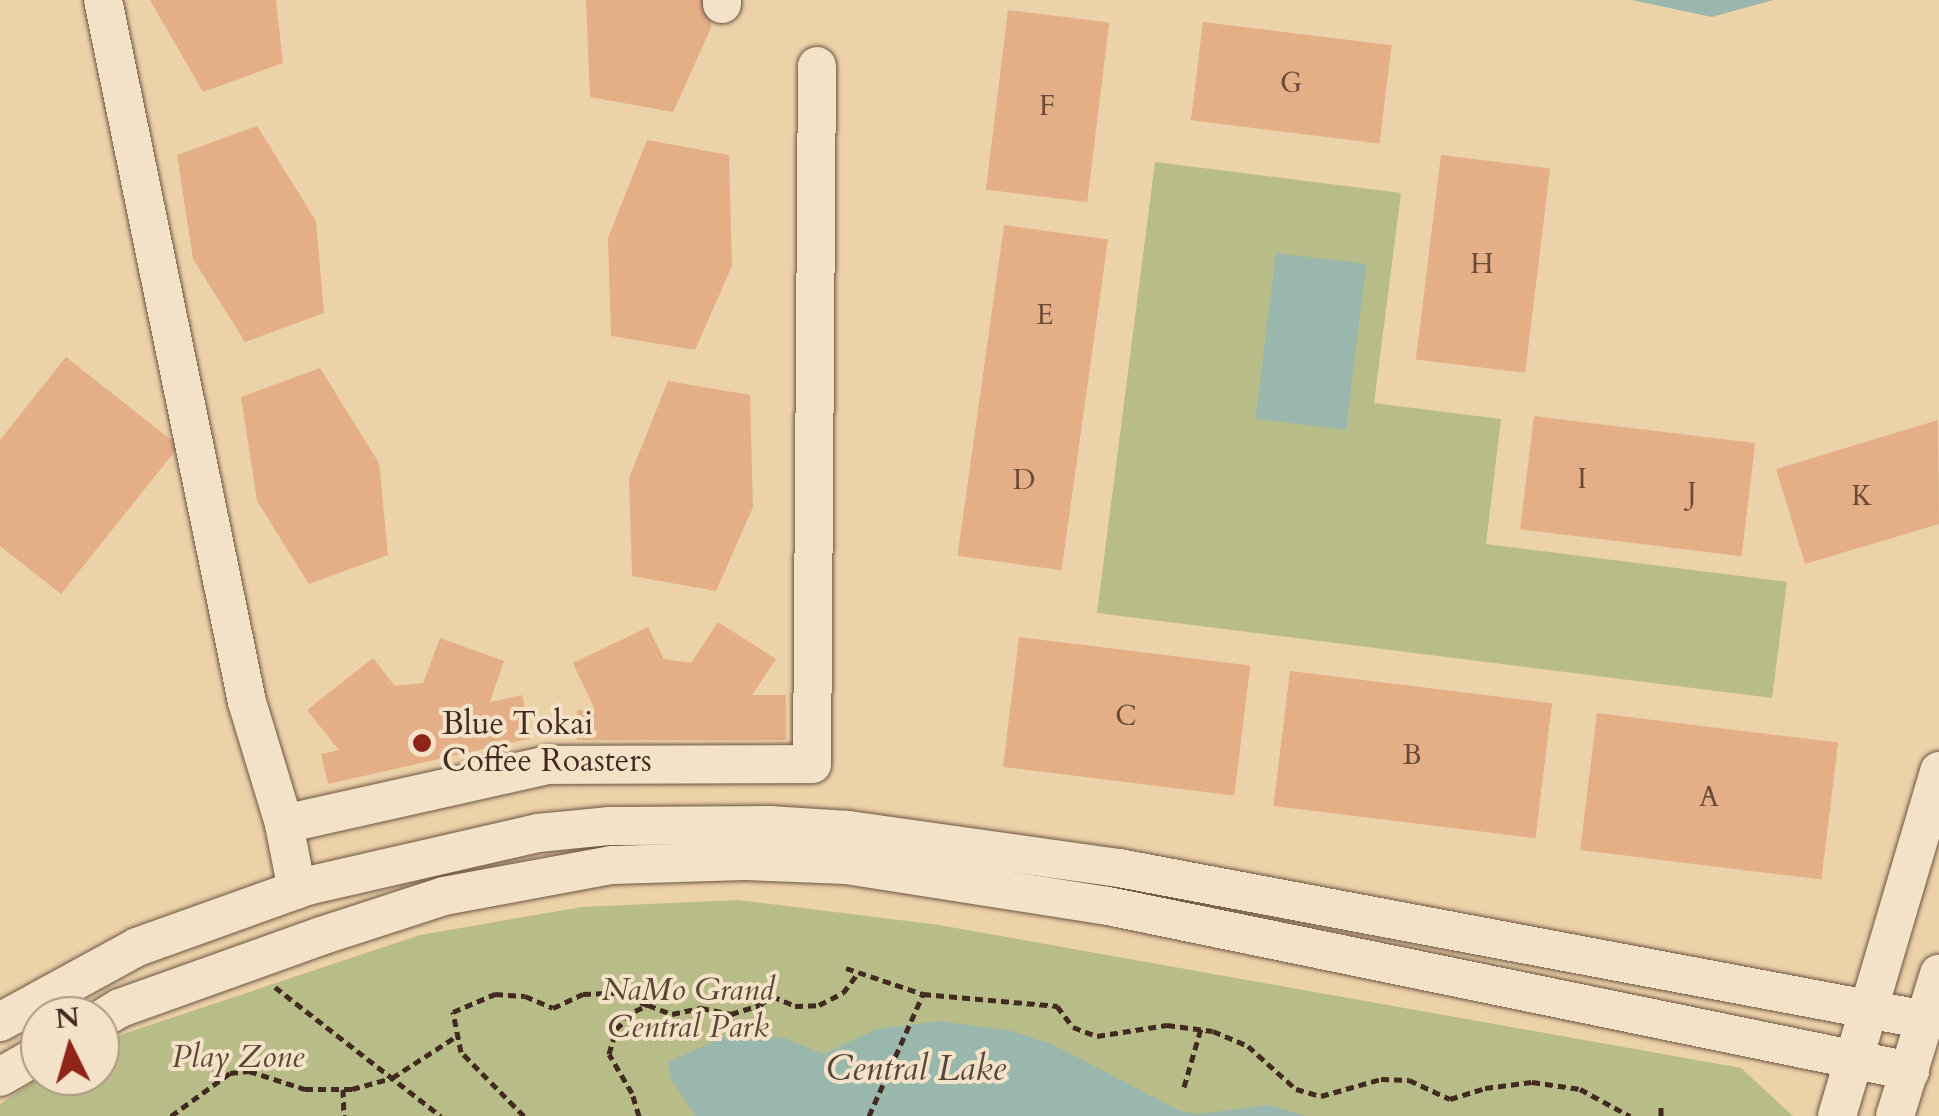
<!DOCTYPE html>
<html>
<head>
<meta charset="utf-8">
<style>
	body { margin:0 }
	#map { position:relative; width:1939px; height:1116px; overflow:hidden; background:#ecd2a9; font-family:Cardo,serif }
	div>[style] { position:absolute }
	.green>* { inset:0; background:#b8bc88 }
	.water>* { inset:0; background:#99b7ad; transform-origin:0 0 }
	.building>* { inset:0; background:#e4ae87; transform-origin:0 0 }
	.path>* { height:5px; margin-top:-2.5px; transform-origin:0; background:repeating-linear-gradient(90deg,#422a21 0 8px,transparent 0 13px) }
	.roads { filter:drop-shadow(0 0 2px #6c5443) drop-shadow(0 0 2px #6c5443) }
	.street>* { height:38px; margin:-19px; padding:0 19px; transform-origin:19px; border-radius:19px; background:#f3e2c7 }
	.dots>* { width:28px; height:28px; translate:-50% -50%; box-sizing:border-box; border:5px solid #f3e2c7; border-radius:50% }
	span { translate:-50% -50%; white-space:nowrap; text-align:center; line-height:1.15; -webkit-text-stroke:8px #f3e2c7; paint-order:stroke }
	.number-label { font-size:28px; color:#6a4b3a }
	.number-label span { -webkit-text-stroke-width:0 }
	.poi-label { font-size:32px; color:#422a21 }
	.left { translate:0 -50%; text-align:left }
	.park-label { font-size:32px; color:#5a4736; font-style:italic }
	.water-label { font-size:35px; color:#53463d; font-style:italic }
	.north { position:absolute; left:20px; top:996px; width:100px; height:100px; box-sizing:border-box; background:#f3e2c7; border:2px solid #ac9885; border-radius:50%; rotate:355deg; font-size:28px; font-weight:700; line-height:40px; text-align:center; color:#422a21 }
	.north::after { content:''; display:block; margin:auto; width:35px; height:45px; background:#8f2418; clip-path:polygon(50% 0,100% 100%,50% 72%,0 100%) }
</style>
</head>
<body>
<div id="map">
	<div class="green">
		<i style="clip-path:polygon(1155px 162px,1401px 193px,1374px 403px,1501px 419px,1486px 544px,1787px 582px,1772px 698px,1097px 613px)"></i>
		<i style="clip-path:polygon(738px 900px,939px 925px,1741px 1068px,1793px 1116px,0 1116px,0 1104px,43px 1076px,100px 1076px,100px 1045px,123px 1034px,420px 935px,582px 907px)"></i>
	</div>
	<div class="water">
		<i style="clip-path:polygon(1632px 0,1773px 0,1712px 17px)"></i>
		<i style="left:1276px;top:253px;width:91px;height:167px;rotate:7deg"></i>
		<i style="clip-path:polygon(940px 1021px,1012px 1031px,1052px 1044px,1180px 1111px,1199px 1114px,1270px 1105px,1305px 1116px,695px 1116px,671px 1079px,668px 1062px,724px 1037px,785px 1038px,823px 1054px,877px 1029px)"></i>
	</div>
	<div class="building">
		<i style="clip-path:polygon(150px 0,276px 0,283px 63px,203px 92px)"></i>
		<i style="clip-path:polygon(586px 0,710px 0,711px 28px,673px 112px,590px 97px)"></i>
		<i style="left:1008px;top:10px;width:102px;height:181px;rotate:7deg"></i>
		<i style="left:1203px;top:22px;width:190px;height:99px;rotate:7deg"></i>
		<i style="clip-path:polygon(257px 126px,316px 221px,324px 313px,245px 342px,193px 259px,177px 155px)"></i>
		<i style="clip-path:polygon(647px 140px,729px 155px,732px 266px,695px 350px,611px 336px,608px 238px)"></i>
		<i style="left:1441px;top:155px;width:110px;height:206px;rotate:7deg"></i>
		<i style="left:1004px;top:225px;width:105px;height:334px;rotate:8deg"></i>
		<i style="clip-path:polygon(66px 357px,179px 446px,61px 594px,0 546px,0 440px)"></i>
		<i style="clip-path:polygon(320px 368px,379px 463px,388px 555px,309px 584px,257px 501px,241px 397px)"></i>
		<i style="clip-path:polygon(668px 381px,750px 395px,753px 507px,716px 591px,632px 576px,629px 478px)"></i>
		<i style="left:1534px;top:416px;width:223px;height:114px;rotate:7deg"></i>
		<i style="clip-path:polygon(1938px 420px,1939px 524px,1805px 564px,1776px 469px)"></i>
		<i style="clip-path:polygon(718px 622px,776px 659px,752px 695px,786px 695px,786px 740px,577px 740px,577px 710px,595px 710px,573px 663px,648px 627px,664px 659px,691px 663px)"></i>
		<i style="left:1019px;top:637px;width:233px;height:131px;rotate:7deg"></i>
		<i style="clip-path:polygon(440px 638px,504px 661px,490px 702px,522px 695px,532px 738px,328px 784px,321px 754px,339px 750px,307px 710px,373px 658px,395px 686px,423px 683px)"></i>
		<i style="left:1290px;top:671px;width:264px;height:136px;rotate:7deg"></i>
		<i style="left:1597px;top:713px;width:243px;height:138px;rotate:7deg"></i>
	</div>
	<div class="path">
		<i style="left:846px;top:968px;width:81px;rotate:18.7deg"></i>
		<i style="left:923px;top:994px;width:135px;rotate:5.1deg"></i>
		<i style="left:1057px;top:1006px;width:26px;rotate:53deg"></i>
		<i style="left:1073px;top:1027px;width:26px;rotate:21deg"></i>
		<i style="left:1097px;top:1036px;width:71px;rotate:-8.9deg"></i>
		<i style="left:1167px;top:1025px;width:46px;rotate:7.4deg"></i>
		<i style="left:1213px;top:1031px;width:38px;rotate:23deg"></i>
		<i style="left:1248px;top:1046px;width:64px;rotate:41.9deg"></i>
		<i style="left:1296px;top:1089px;width:26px;rotate:16deg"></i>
		<i style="left:1321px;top:1096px;width:62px;rotate:-15.8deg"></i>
		<i style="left:1381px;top:1079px;width:28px;rotate:2deg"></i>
		<i style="left:1409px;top:1080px;width:45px;rotate:24.9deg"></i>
		<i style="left:1450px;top:1099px;width:37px;rotate:-17deg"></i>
		<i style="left:1485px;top:1088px;width:47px;rotate:-7.3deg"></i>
		<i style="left:1532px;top:1082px;width:49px;rotate:8.3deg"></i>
		<i style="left:1580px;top:1089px;width:57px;rotate:28.4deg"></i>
		<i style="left:275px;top:987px;width:210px;rotate:37.9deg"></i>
		<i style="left:1184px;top:1087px;width:61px;rotate:-73.9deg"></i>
		<i style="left:343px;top:1089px;width:27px;rotate:88deg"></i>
		<i style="left:171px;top:1116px;width:73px;rotate:-36.1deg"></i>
		<i style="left:230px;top:1073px;width:19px;rotate:-6deg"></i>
		<i style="left:249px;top:1071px;width:59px;rotate:17.8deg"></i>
		<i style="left:305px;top:1089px;width:47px"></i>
		<i style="left:352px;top:1089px;width:41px;rotate:-15.4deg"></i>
		<i style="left:392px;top:1078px;width:77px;rotate:-32.9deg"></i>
		<i style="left:524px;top:1116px;width:90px;rotate:-134.5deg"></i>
		<i style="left:461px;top:1052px;width:41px;rotate:-101.3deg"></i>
		<i style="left:453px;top:1012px;width:46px;rotate:-23.2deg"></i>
		<i style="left:495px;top:994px;width:30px;rotate:4deg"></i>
		<i style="left:525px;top:996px;width:30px;rotate:23deg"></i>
		<i style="left:553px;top:1008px;width:33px;rotate:-25deg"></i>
		<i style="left:583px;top:994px;width:33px;rotate:-2deg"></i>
		<i style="left:616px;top:993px;width:34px;rotate:21deg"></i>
		<i style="left:639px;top:1116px;width:24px;rotate:-107deg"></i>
		<i style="left:632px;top:1093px;width:45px;rotate:-120.5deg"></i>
		<i style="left:609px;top:1054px;width:26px;rotate:-74deg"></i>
		<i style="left:616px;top:1029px;width:26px;rotate:-43deg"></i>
		<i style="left:635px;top:1011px;width:14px;rotate:-25deg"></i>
		<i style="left:648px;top:1005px;width:26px;rotate:21deg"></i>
		<i style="left:672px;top:1014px;width:30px;rotate:-12deg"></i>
		<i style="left:701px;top:1008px;width:31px;rotate:11deg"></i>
		<i style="left:731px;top:1014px;width:30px;rotate:-17deg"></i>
		<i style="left:760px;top:1005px;width:15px;rotate:-37deg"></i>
		<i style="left:772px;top:996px;width:25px;rotate:23deg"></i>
		<i style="left:795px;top:1006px;width:24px;rotate:-2deg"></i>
		<i style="left:819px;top:1005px;width:27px;rotate:-27deg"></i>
		<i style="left:843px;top:993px;width:26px;rotate:-53deg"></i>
		<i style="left:869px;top:1116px;width:133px;rotate:-66.1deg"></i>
		<i style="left:1661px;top:1116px;width:11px;rotate:-90deg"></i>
	</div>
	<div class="roads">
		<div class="street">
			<i style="left:103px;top:0;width:717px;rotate:78.41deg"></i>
			<i style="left:247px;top:702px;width:127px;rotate:73.1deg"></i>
			<i style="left:284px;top:824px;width:67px;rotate:78.9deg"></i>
			<i style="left:722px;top:4px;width:4px;rotate:-90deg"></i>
			<i style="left:284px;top:824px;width:271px;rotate:-12.6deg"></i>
			<i style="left:549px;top:765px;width:263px;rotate:-0.2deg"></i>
			<i style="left:812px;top:764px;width:698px;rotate:-89.59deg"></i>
			<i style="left:100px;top:1020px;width:23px;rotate:-31deg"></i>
			<i style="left:120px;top:1008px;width:214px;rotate:-19.7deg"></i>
			<i style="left:321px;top:936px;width:129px;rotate:-18deg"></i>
			<i style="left:444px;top:896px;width:171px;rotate:-10.5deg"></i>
			<i style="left:612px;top:865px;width:133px;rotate:-1.7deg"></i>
			<i style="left:745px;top:861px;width:101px;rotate:2.3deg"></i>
			<i style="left:846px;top:865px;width:265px;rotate:8.9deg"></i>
			<i style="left:1108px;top:906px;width:819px;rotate:11.63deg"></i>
			<i style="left:0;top:1022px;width:156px;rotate:-28.7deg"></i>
			<i style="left:137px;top:947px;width:181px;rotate:-19.7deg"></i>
			<i style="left:307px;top:886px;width:237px;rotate:-12.9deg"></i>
			<i style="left:538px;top:833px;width:70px;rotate:-5.7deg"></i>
			<i style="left:608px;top:826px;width:161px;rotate:-0.4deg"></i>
			<i style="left:769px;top:825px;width:79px;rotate:3.6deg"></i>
			<i style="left:848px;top:830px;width:274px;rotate:8deg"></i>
			<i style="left:1119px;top:868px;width:821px;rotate:10.67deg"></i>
			<i style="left:0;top:1077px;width:46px;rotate:-29.9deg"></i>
			<i style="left:1837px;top:1116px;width:360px;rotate:-73.5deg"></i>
			<i style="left:1895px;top:1116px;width:149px;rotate:-72.8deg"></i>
		</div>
	</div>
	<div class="dots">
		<i style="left:422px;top:743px;background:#8f2418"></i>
	</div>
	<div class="number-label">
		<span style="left:1291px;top:83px">G</span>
		<span style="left:1047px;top:106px">F</span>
		<span style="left:1482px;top:264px">H</span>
		<span style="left:1045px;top:315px">E</span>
		<span style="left:1582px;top:479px">I</span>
		<span style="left:1024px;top:480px">D</span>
		<span style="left:1692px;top:493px">J</span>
		<span style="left:1862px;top:496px">K</span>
		<span style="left:1126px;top:716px">C</span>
		<span style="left:1412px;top:755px">B</span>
		<span style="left:1709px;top:797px">A</span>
	</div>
	<div class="poi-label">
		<span class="left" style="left:442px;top:743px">Blue Tokai<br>Coffee Roasters</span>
	</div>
	<div class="park-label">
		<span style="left:688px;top:1009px">NaMo Grand<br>Central Park</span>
		<span style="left:238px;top:1057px">Play Zone</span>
	</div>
	<div class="water-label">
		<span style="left:916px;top:1069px">Central Lake</span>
	</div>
	<div class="north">N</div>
</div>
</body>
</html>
